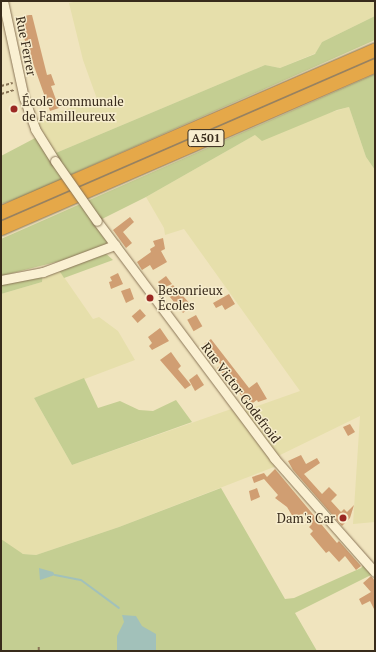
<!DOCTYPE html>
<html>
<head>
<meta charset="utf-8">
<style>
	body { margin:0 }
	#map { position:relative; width:376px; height:652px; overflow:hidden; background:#f0e4be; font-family:"PT Serif",serif }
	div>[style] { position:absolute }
	.farmland>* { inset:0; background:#e6dfab }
	.green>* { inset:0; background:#c4ce92 }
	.water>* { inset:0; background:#a2c1ba }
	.stream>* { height:2px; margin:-1px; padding:0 1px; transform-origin:1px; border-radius:1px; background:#a2c1ba }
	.building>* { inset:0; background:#d09e72; transform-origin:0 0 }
	.path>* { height:1.5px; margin-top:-0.75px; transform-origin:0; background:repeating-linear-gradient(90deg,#897456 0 3px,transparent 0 5px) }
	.roads { filter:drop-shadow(0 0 1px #897456) drop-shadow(0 0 1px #897456) }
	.minor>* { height:9px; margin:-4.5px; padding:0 4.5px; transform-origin:4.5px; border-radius:4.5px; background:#faf0d2 }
	.highway>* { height:13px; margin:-6.5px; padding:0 6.5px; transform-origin:6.5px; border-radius:6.5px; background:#e5a849 }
	.bridges { filter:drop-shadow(0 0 1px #897456) drop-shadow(0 0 1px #897456) }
	.minor-bridge>* { height:9px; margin:-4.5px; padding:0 4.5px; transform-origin:4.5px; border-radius:4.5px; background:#faf0d2 }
	.dots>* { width:11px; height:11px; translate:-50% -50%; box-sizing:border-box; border:2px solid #f7edce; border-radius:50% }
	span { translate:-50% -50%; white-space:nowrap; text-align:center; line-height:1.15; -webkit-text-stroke:3px #f7edce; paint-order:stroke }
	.shield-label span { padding:1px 3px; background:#f7edce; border:1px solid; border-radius:3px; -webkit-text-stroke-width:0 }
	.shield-label { font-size:12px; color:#382b1b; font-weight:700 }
	.street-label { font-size:13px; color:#382b1b }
	.poi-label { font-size:13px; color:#382b1b }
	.left { translate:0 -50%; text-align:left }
	.right { translate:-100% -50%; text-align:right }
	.frame { position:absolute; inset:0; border:2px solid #382b1b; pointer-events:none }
</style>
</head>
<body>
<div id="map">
	<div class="farmland">
		<i style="clip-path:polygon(78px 1px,375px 1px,375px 16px,322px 42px,316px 53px,280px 68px,265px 65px,51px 155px,32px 121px,97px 99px,83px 60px,69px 3px)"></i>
		<i style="clip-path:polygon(349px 107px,366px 157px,375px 170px,375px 522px,353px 524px,360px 416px,274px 458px,279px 465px,119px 527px,36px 555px,23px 554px,9px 547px,1px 539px,1px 294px,42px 282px,43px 272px,57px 267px,93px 319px,99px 317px,118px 331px,135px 360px,34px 398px,72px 465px,234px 408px,238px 413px,300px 391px,184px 229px,165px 235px,164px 228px,146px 197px,255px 135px)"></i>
	</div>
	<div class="green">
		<i style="clip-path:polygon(375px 16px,375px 40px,66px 177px,41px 191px,1px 204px,1px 156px,39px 136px,51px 155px,265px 65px,280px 68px,315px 54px,322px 42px)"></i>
		<i style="clip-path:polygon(375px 74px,375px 170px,366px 157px,349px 107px,337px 110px,262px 141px,255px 135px,146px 197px,98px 221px,108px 240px,103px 250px,1px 276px,1px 239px)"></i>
		<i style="clip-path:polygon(103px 251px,113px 260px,64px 278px,57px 267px)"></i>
		<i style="clip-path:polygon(43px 272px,42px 282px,1px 294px,1px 280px)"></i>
		<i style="clip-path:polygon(84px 378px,98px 408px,120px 401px,139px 410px,153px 411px,176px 400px,192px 422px,72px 465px,34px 398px)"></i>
		<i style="clip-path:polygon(221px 488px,285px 599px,294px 598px,361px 568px,366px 562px,375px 573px,295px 613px,317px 651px,1px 651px,1px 539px,23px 554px,36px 555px,119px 527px)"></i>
	</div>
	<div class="water">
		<i style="clip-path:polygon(39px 568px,53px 572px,55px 575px,40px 580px)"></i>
		<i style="clip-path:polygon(122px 615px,136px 616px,142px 626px,156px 634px,156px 651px,117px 651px,117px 636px,124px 622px)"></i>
	</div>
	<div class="stream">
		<i style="left:55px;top:575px;width:26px;rotate:11deg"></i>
		<i style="left:81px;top:580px;width:47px;rotate:36.4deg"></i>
	</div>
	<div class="building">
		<i style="clip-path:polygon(29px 15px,32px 15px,47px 75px,51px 74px,55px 85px,51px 86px,59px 108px,50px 111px,24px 38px,20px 17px)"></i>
		<i style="clip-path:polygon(130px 217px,134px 222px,123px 232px,132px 243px,126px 248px,113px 230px)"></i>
		<i style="clip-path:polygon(163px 238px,165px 249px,161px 251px,167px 262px,153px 270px,150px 265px,142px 270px,137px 262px,151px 252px,150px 249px,155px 246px,153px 241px)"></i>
		<i style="clip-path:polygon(118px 273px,123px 284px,111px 289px,109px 282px,112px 281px,110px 277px)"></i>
		<i style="clip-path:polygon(166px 276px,172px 284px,163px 288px,158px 282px)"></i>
		<i style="clip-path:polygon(173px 285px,192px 306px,183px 313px,165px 291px)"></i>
		<i style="clip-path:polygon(130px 288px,134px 299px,126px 303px,121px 291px)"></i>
		<i style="clip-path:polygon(229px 294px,235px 304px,225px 310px,222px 305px,216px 308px,213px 303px)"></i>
		<i style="left:140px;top:309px;width:9px;height:11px;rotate:49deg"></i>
		<i style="left:196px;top:315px;width:13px;height:10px;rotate:61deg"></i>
		<i style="clip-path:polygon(160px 328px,169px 341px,152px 350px,149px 346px,152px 343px,148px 337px)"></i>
		<i style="clip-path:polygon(211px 339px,249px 388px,257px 382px,267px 399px,258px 402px,257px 400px,248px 406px,232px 382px,217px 368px,221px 365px,204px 344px)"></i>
		<i style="clip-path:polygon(171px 352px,181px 366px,178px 369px,191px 385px,185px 389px,160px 360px)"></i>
		<i style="clip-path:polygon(197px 374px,204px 385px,195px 391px,189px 380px)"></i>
		<i style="clip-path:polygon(350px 424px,355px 432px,348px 436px,343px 427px)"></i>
		<i style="clip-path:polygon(301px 455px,306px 464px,317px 458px,320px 463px,304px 474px,322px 494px,329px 487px,337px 495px,331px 501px,341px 512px,344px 509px,347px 512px,354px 505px,350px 518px,342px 526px,293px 470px,288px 461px)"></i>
		<i style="clip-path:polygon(275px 469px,337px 543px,339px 541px,361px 566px,356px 570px,345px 556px,339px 562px,329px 551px,326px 553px,310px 534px,313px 531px,309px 527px,312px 524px,303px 514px,293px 517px,287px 507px,275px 498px,278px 495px,264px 479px,254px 483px,252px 477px,264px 473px,267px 477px)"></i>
		<i style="clip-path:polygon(257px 488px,260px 497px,251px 501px,249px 491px)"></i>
		<i style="clip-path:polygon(371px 576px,375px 581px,375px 611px,370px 601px,362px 605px,359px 599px,371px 592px,363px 583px)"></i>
	</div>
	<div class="path">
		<i style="left:1px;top:86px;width:12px;rotate:-14deg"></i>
		<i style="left:1px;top:94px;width:14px;rotate:-17deg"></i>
		<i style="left:39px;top:647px;width:4px;rotate:90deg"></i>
	</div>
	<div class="roads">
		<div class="minor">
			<i style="left:3px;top:1px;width:99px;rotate:77.8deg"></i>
			<i style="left:24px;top:98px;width:33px;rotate:70deg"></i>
			<i style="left:35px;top:129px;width:38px;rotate:58deg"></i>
			<i style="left:97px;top:221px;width:296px;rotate:53.2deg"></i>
			<i style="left:274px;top:458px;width:152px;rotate:48.5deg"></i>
			<i style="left:1px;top:280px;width:43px;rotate:-10.8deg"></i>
			<i style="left:43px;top:272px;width:77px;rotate:-20.6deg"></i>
		</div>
		<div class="highway">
			<i style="left:1px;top:212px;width:408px;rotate:-23.5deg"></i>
			<i style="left:1px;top:228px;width:408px;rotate:-23.5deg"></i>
		</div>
	</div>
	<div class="bridges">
		<div class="minor-bridge">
			<i style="left:55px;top:161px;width:73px;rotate:55deg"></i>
		</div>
	</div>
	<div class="dots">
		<i style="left:14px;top:109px;background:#9b2823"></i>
		<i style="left:150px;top:298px;background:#9b2823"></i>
		<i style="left:343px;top:518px;background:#9b2823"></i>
	</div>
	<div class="shield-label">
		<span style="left:206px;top:138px">A501</span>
	</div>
	<div class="street-label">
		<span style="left:26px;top:46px;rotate:79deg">Rue Ferrer</span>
		<span style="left:241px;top:393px;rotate:53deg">Rue Victor Godefroid</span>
	</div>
	<div class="poi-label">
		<span class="left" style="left:22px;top:109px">École communale<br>de Familleureux</span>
		<span class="left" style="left:158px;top:298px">Besonrieux<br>Écoles</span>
		<span class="right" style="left:335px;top:518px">Dam's Car</span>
	</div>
	<div class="frame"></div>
</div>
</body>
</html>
